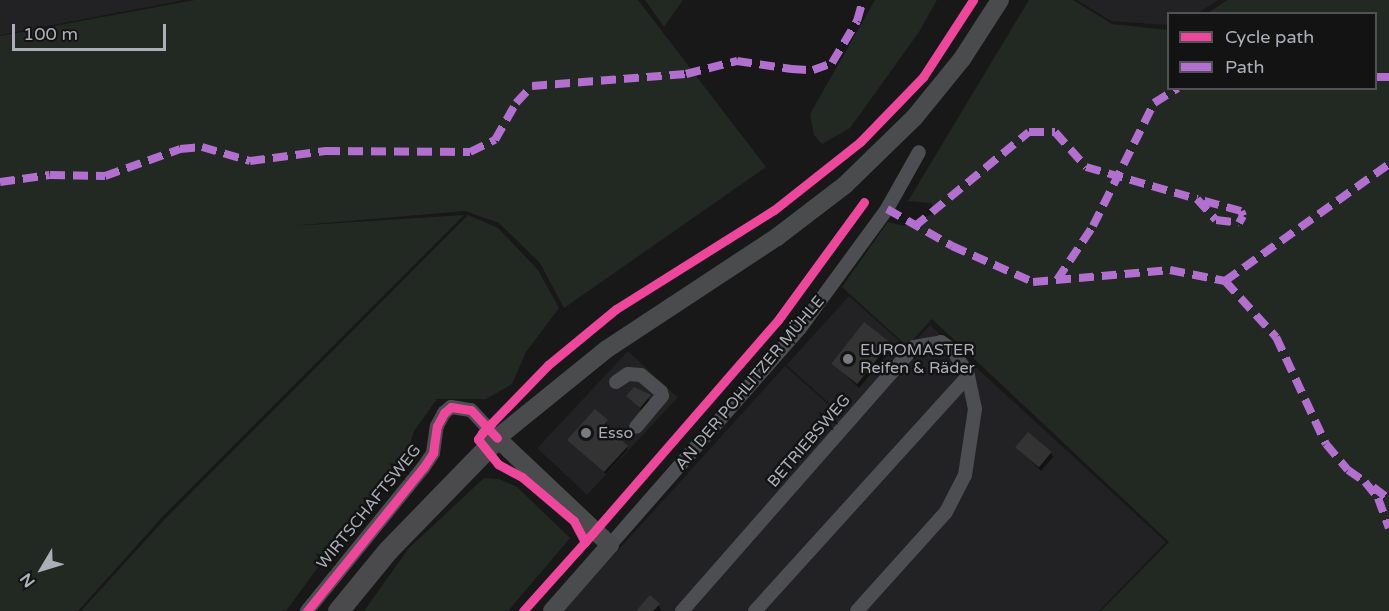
<!DOCTYPE html>
<html>
<head>
<meta charset="utf-8">
<style>
	body { margin:0 }
	#map { position:relative; width:1389px; height:611px; overflow:hidden; background:#181819; font-family:"Varela Round",sans-serif }
	div>[style] { position:absolute }
	.built>* { inset:0; background:#222224; transform-origin:0 0 }
	.green>* { inset:0; background:#222923 }
	.shadow>* { inset:0; background:#0007 }
	.building>* { inset:0; background:#333334; transform-origin:0 0 }
	.minor>* { height:14px; margin:-7px; padding:0 7px; transform-origin:7px; border-radius:7px; background:#4d4e51 }
	.major>* { height:18px; margin:-9px; padding:0 9px; transform-origin:9px; border-radius:9px; background:#4a4b4d }
	.highway>* { height:21px; margin:-10.5px; padding:0 10.5px; transform-origin:10.5px; border-radius:10.5px; background:#4a4a4d }
	.quiet>* { height:8px; margin-top:-4px; transform-origin:0; background:repeating-linear-gradient(90deg,#b36fd0 0 15px,transparent 0 23px) }
	.cycleway>* { height:9px; margin:-4.5px; padding:0 4.5px; transform-origin:4.5px; border-radius:4.5px; background:#ed469a }
	.dots>* { width:16px; height:16px; translate:-50% -50%; box-sizing:border-box; border:3px solid #131314; border-radius:50% }
	span { translate:-50% -50%; white-space:nowrap; text-align:center; line-height:1.15; -webkit-text-stroke:5px #131314; paint-order:stroke }
	.poi-label { font-size:16px; color:#abb0b8 }
	.left { translate:0 -50%; text-align:left }
	.street-label { font-size:16px; color:#abb0b8 }
	.legend { position:absolute; left:1167px; top:12px; width:210px; height:78px; box-sizing:border-box; background:#131314; border:2px solid #505256; margin:0; padding:8px 10px; list-style:none; font-size:18px; color:#abb0b8 }
	.legend li { display:flex; align-items:center; gap:12px; height:30px }
	.legend b { width:30px; border:2px solid #505256 }
	.north { position:absolute; left:12px; top:539px; width:60px; height:60px; -webkit-text-stroke:4px #131314; paint-order:stroke; rotate:232deg; font-size:16px; font-weight:700; line-height:24px; text-align:center; color:#abb0b8 }
	.north::after { content:''; display:block; margin:auto; width:21px; height:27px; background:#abb0b8; clip-path:polygon(50% 0,100% 100%,50% 72%,0 100%) }
	.scale { position:absolute; left:12px; top:24px; width:154px; height:27px; box-sizing:border-box; border:3px solid #abb0b8; border-top:0; padding-left:8px; font-size:18px; line-height:21px; white-space:nowrap; color:#abb0b8; -webkit-text-stroke:4px #131314; paint-order:stroke }
</style>
</head>
<body>
<div id="map">
	<div class="built">
		<i style="clip-path:polygon(0 0,184px 0,0 35px)"></i>
		<i style="clip-path:polygon(1077px 0,1218px 0,1198px 13px,1168px 14px,1168px 25px,1111px 21px)"></i>
		<i style="left:849px;top:296px;width:76px;height:93px;rotate:42deg"></i>
		<i style="clip-path:polygon(930px 325px,1166px 542px,1099px 611px,563px 611px,785px 366px,845px 419px)"></i>
		<i style="left:628px;top:351px;width:68px;height:133px;rotate:43deg"></i>
	</div>
	<div class="green">
		<i style="clip-path:polygon(195px 0,638px 0,766px 167px,564px 308px,540px 263px,499px 223px,465px 211px,291px 226px,464px 215px,164px 515px,78px 611px,0 611px,0 36px)"></i>
		<i style="clip-path:polygon(645px 0,683px 0,664px 27px)"></i>
		<i style="clip-path:polygon(875px 0,937px 0,919px 32px,850px 128px,822px 144px,814px 135px,810px 114px)"></i>
		<i style="clip-path:polygon(1029px 0,1073px 0,1112px 24px,1168px 30px,1168px 88px,1376px 88px,1376px 14px,1208px 13px,1227px 0,1389px 0,1389px 611px,1101px 611px,1169px 542px,932px 319px,907px 346px,842px 287px,888px 222px,904px 226px,932px 214px,932px 203px,908px 201px)"></i>
		<i style="clip-path:polygon(468px 215px,498px 228px,538px 270px,559px 308px,526px 352px,512px 384px,486px 399px,437px 399px,414px 431px,406px 458px,329px 552px,286px 611px,81px 611px,164px 520px)"></i>
		<i style="clip-path:polygon(484px 478px,499px 479px,517px 487px,570px 538px,508px 611px,364px 611px,409px 548px)"></i>
	</div>
	<div class="shadow">
		<i style="clip-path:polygon(889px 343px,892px 349px,859px 388px,833px 363px)"></i>
		<i style="clip-path:polygon(634px 389px,653px 402px,644px 413px,628px 396px)"></i>
		<i style="clip-path:polygon(607px 421px,605px 428px,628px 449px,606px 474px,569px 440px)"></i>
		<i style="clip-path:polygon(1017px 447px,1051px 453px,1053px 457px,1041px 471px)"></i>
		<i style="clip-path:polygon(658px 605px,662px 611px,637px 611px)"></i>
	</div>
	<div class="building">
		<i style="left:864px;top:322px;width:33px;height:53px;rotate:38deg"></i>
		<i style="clip-path:polygon(634px 387px,651px 395px,640px 408px,626px 396px)"></i>
		<i style="clip-path:polygon(595px 409px,608px 420px,604px 425px,628px 446px,604px 472px,567px 440px)"></i>
		<i style="left:1028px;top:432px;width:31px;height:20px;rotate:40deg"></i>
		<i style="clip-path:polygon(650px 595px,660px 604px,653px 611px,636px 611px)"></i>
	</div>
	<div class="minor">
		<i style="left:616px;top:382px;width:14px;rotate:-34deg"></i>
		<i style="left:628px;top:374px;width:13px;rotate:4deg"></i>
		<i style="left:641px;top:375px;width:26px;rotate:40deg"></i>
		<i style="left:661px;top:392px;width:4px;rotate:76deg"></i>
		<i style="left:662px;top:396px;width:40px;rotate:130deg"></i>
		<i style="left:610px;top:545px;width:288px;rotate:-48.8deg"></i>
		<i style="left:800px;top:328px;width:147px;rotate:-53.8deg"></i>
		<i style="left:887px;top:209px;width:65px;rotate:-60.7deg"></i>
		<i style="left:307px;top:611px;width:184px;rotate:-51deg"></i>
		<i style="left:423px;top:468px;width:18px;rotate:-56deg"></i>
		<i style="left:433px;top:453px;width:27px;rotate:-82deg"></i>
		<i style="left:437px;top:426px;width:15px;rotate:-62deg"></i>
		<i style="left:444px;top:413px;width:9px;rotate:-41deg"></i>
		<i style="left:451px;top:407px;width:20px;rotate:9deg"></i>
		<i style="left:471px;top:410px;width:38px;rotate:47deg"></i>
		<i style="left:682px;top:611px;width:351px;rotate:-48.7deg"></i>
		<i style="left:914px;top:347px;width:27px;rotate:-10deg"></i>
		<i style="left:941px;top:342px;width:16px;rotate:35deg"></i>
		<i style="left:954px;top:351px;width:29px;rotate:61deg"></i>
		<i style="left:968px;top:376px;width:34px;rotate:78deg"></i>
		<i style="left:975px;top:409px;width:67px;rotate:98.6deg"></i>
		<i style="left:965px;top:475px;width:42px;rotate:117.2deg"></i>
		<i style="left:946px;top:512px;width:133px;rotate:132deg"></i>
		<i style="left:755px;top:611px;width:317px;rotate:-47.8deg"></i>
	</div>
	<div class="major">
		<i style="left:552px;top:611px;width:88px;rotate:-48.7deg"></i>
		<i style="left:610px;top:545px;width:156px;rotate:-136.6deg"></i>
		<i style="left:497px;top:438px;width:141px;rotate:-39deg"></i>
		<i style="left:607px;top:349px;width:204px;rotate:-33.4deg"></i>
		<i style="left:777px;top:237px;width:86px;rotate:-37.4deg"></i>
		<i style="left:845px;top:185px;width:96px;rotate:-44.2deg"></i>
		<i style="left:914px;top:118px;width:76px;rotate:-50.9deg"></i>
		<i style="left:962px;top:59px;width:70px;rotate:-57.2deg"></i>
	</div>
	<div class="highway">
		<i style="left:338px;top:611px;width:79px;rotate:-50.7deg"></i>
		<i style="left:388px;top:550px;width:156px;rotate:-45.8deg"></i>
	</div>
	<div class="quiet">
		<i style="left:1376px;top:77px;width:13px"></i>
		<i style="left:0;top:182px;width:50px;rotate:-8deg"></i>
		<i style="left:50px;top:175px;width:55px;rotate:1deg"></i>
		<i style="left:105px;top:176px;width:80px;rotate:-19.8deg"></i>
		<i style="left:180px;top:149px;width:22px;rotate:-5deg"></i>
		<i style="left:202px;top:147px;width:50px;rotate:16.3deg"></i>
		<i style="left:250px;top:161px;width:76px;rotate:-7.6deg"></i>
		<i style="left:325px;top:151px;width:145px;rotate:0.4deg"></i>
		<i style="left:470px;top:152px;width:28px;rotate:-26deg"></i>
		<i style="left:495px;top:140px;width:43px;rotate:-60.4deg"></i>
		<i style="left:516px;top:103px;width:23px;rotate:-47deg"></i>
		<i style="left:532px;top:86px;width:154px;rotate:-4.5deg"></i>
		<i style="left:686px;top:74px;width:53px;rotate:-14.3deg"></i>
		<i style="left:737px;top:61px;width:55px;rotate:8.4deg"></i>
		<i style="left:791px;top:69px;width:22px;rotate:3deg"></i>
		<i style="left:813px;top:70px;width:20px;rotate:-20deg"></i>
		<i style="left:832px;top:63px;width:49px;rotate:-59.2deg"></i>
		<i style="left:857px;top:21px;width:22px;rotate:-74deg"></i>
		<i style="left:887px;top:209px;width:75px;rotate:29.6deg"></i>
		<i style="left:952px;top:246px;width:89px;rotate:24deg"></i>
		<i style="left:1033px;top:282px;width:138px;rotate:-5deg"></i>
		<i style="left:1170px;top:270px;width:56px;rotate:11.3deg"></i>
		<i style="left:1225px;top:281px;width:201px;rotate:-35.5deg"></i>
		<i style="left:914px;top:227px;width:149px;rotate:-39.6deg"></i>
		<i style="left:1029px;top:132px;width:26px"></i>
		<i style="left:1055px;top:132px;width:47px;rotate:48.5deg"></i>
		<i style="left:1086px;top:167px;width:116px;rotate:16.1deg"></i>
		<i style="left:1197px;top:199px;width:28px;rotate:48deg"></i>
		<i style="left:1216px;top:220px;width:23px;rotate:7deg"></i>
		<i style="left:1239px;top:223px;width:8px;rotate:-60deg"></i>
		<i style="left:1243px;top:216px;width:5px;rotate:-112deg"></i>
		<i style="left:1241px;top:211px;width:46px;rotate:-164.7deg"></i>
		<i style="left:1057px;top:280px;width:65px;rotate:-56.3deg"></i>
		<i style="left:1093px;top:226px;width:137px;rotate:-63.6deg"></i>
		<i style="left:1154px;top:103px;width:28px;rotate:-32deg"></i>
		<i style="left:1225px;top:281px;width:76px;rotate:47.7deg"></i>
		<i style="left:1276px;top:337px;width:118px;rotate:65deg"></i>
		<i style="left:1326px;top:444px;width:34px;rotate:50deg"></i>
		<i style="left:1348px;top:470px;width:21px;rotate:35deg"></i>
		<i style="left:1365px;top:482px;width:21px;rotate:51deg"></i>
		<i style="left:1378px;top:498px;width:32px;rotate:70deg"></i>
		<i style="left:1373px;top:487px;width:20px;rotate:37deg"></i>
	</div>
	<div class="cycleway">
		<i style="left:585px;top:542px;width:294px;rotate:-49deg"></i>
		<i style="left:778px;top:320px;width:146px;rotate:-53.9deg"></i>
		<i style="left:307px;top:611px;width:184px;rotate:-51deg"></i>
		<i style="left:423px;top:468px;width:18px;rotate:-56deg"></i>
		<i style="left:433px;top:453px;width:27px;rotate:-82deg"></i>
		<i style="left:437px;top:426px;width:15px;rotate:-62deg"></i>
		<i style="left:444px;top:413px;width:9px;rotate:-41deg"></i>
		<i style="left:451px;top:407px;width:20px;rotate:9deg"></i>
		<i style="left:471px;top:410px;width:38px;rotate:47deg"></i>
		<i style="left:523px;top:611px;width:93px;rotate:-48.1deg"></i>
		<i style="left:585px;top:542px;width:24px;rotate:-118deg"></i>
		<i style="left:574px;top:521px;width:68px;rotate:-139.8deg"></i>
		<i style="left:522px;top:477px;width:27px;rotate:-152deg"></i>
		<i style="left:498px;top:464px;width:32px;rotate:-129deg"></i>
		<i style="left:478px;top:439px;width:7px;rotate:-56deg"></i>
		<i style="left:482px;top:433px;width:95px;rotate:-45.9deg"></i>
		<i style="left:548px;top:365px;width:88px;rotate:-39.5deg"></i>
		<i style="left:616px;top:309px;width:186px;rotate:-32.1deg"></i>
		<i style="left:774px;top:210px;width:110px;rotate:-38.3deg"></i>
		<i style="left:860px;top:142px;width:91px;rotate:-45.9deg"></i>
		<i style="left:923px;top:77px;width:92px;rotate:-57deg"></i>
	</div>
	<div class="dots">
		<i style="left:848px;top:359px;background:#787b80"></i>
		<i style="left:586px;top:433px;background:#787b80"></i>
	</div>
	<div class="poi-label">
		<span class="left" style="left:860px;top:359px">EUROMASTER<br>Reifen &amp; Räder</span>
		<span class="left" style="left:598px;top:433px">Esso</span>
	</div>
	<div class="street-label">
		<span style="left:750px;top:383px;rotate:-50deg">AN DER POHLITZER MÜHLE</span>
		<span style="left:809px;top:441px;rotate:-49deg">BETRIEBSWEG</span>
		<span style="left:369px;top:507px;rotate:-51deg">WIRTSCHAFTSWEG</span>
	</div>
	<ul class="legend">
	<li><b style="height:8px;background:#ed469a"></b>Cycle path</li>
	<li><b style="height:8px;background:#b36fd0"></b>Path</li>
	</ul>
	<div class="north">N</div>
	<div class="scale">100 m</div>
</div>
</body>
</html>
